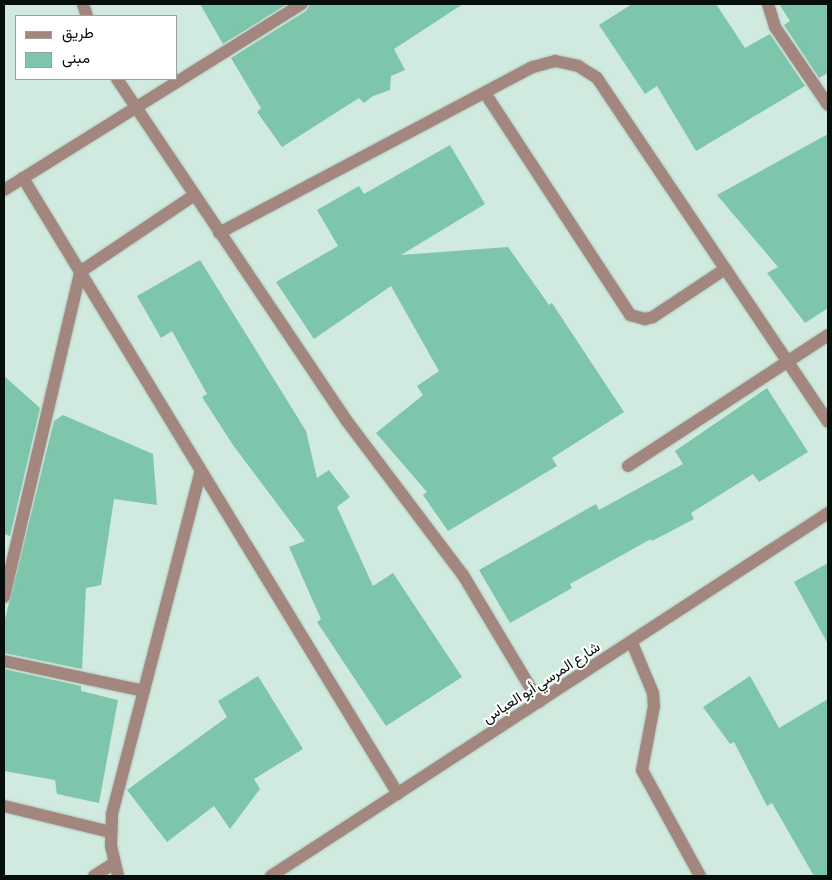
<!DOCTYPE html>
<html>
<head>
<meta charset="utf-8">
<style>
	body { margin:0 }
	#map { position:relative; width:832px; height:880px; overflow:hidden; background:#d0eadf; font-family:"Asap Condensed",Vazirmatn,sans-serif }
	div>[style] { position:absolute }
	.building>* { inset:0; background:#7dc5ab }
	.roads { filter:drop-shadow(0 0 1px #b0c7bd) drop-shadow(0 0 1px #b0c7bd) }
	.lane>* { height:12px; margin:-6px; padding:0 6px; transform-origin:6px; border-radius:6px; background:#a3877e }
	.street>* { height:12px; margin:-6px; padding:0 6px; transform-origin:6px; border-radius:6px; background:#a3877e }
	span { translate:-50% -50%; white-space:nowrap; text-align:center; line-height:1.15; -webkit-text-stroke:4px #fff; paint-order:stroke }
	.street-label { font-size:15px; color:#070f0c }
	.frame { position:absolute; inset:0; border:5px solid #070f0c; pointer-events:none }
	.legend { position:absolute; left:15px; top:15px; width:162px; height:65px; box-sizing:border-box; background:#fff; border:1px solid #9c9f9e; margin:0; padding:6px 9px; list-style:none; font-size:15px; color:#070f0c }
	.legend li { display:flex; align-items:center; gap:10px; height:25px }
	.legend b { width:25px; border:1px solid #9c9f9e }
</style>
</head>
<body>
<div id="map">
	<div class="building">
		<i style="clip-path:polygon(200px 4px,287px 4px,223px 44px)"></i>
		<i style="clip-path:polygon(310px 4px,463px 4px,394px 49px,405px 70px,391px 76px,390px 90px,373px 96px,364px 103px,359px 98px,282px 147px,257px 112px,261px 108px,231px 58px,306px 11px)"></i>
		<i style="clip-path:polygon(632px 4px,716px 4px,745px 48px,770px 34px,805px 86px,696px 151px,657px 86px,645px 94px,599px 25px)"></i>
		<i style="clip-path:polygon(779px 4px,828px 4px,828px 73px,819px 78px,784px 25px,790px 21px)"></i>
		<i style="clip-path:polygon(828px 134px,828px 308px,805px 323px,767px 273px,778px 267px,717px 195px)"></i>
		<i style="clip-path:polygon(450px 145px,485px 204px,401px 255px,508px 247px,549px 305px,552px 303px,624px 412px,552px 458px,557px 466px,448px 531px,423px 495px,427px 492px,376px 433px,423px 395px,417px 386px,439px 371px,391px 286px,314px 339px,276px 282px,338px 246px,317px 210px,359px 186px,364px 194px)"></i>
		<i style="clip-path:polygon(200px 260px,306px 431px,317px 478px,329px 470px,350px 497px,337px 507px,373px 586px,393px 573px,462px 677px,386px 726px,317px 622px,321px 619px,289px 547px,305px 541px,233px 445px,202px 397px,207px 394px,172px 331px,161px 338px,137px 296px)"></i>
		<i style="clip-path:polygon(4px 376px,40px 408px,10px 536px,4px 534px)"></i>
		<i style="clip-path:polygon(767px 388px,808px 452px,759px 482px,753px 474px,691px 513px,694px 519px,652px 541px,651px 539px,570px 584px,572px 588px,510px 623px,479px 570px,596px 504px,599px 510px,683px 464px,675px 451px)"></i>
		<i style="clip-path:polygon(63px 415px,153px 454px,157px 505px,114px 499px,101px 585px,86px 588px,82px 669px,4px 653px,4px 623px,54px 421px)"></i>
		<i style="clip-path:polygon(828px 563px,828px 644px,794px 582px)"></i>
		<i style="clip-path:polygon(4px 669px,81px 686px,81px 691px,118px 700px,99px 803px,57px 794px,55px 780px,4px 771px)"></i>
		<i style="clip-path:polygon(258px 676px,303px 749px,254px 779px,260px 789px,230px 829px,214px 806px,167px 842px,127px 790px,227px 717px,218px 701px)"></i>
		<i style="clip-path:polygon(750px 676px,779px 728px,828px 699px,828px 876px,814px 876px,772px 803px,767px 806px,734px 742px,730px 744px,703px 707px)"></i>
	</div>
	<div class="roads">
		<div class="lane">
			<i style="left:485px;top:93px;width:265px;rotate:56.8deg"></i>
			<i style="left:630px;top:315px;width:16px;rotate:15deg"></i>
			<i style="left:645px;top:319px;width:8px;rotate:-14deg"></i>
			<i style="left:653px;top:317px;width:87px;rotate:-33.7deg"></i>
		</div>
		<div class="street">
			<i style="left:83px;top:4px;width:13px;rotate:72deg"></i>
			<i style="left:768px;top:4px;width:24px;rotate:73deg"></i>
			<i style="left:775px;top:27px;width:94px;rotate:55.8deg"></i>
			<i style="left:117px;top:79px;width:411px;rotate:56.1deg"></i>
			<i style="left:346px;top:420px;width:194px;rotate:53deg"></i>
			<i style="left:463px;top:575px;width:148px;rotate:59.1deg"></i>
			<i style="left:23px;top:178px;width:721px;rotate:58.67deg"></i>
			<i style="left:4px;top:190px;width:351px;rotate:-32deg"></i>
			<i style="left:219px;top:233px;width:355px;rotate:-27.9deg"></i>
			<i style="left:533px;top:67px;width:23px;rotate:-15deg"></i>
			<i style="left:555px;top:61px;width:24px;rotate:12deg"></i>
			<i style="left:578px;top:66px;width:22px;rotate:32deg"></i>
			<i style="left:597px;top:78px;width:414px;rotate:56.1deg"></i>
			<i style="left:628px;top:466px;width:239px;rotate:-33.2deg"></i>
			<i style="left:4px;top:597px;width:334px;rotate:-76.8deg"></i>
			<i style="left:80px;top:272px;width:136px;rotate:-33.9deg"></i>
			<i style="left:632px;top:643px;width:54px;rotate:67.2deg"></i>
			<i style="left:653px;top:693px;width:13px;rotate:86deg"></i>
			<i style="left:654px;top:706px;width:65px;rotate:100.6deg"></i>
			<i style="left:642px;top:770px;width:121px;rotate:61.3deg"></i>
			<i style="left:4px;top:661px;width:143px;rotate:12.1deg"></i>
			<i style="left:4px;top:806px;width:110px;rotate:13.7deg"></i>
			<i style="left:94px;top:876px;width:24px;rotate:-33deg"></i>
			<i style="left:118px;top:876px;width:31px;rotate:-103deg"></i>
			<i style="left:111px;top:846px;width:32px;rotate:-88deg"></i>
			<i style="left:112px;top:814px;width:354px;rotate:-75.5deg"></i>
			<i style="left:271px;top:876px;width:665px;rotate:-33.09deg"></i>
		</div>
	</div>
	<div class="street-label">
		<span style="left:541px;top:682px;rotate:-33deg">شارع المرسي أبو العباس</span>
	</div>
	<div class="frame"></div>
	<ul class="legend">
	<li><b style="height:6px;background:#a3877e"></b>طريق</li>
	<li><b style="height:14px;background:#7dc5ab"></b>مبنى</li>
	</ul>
</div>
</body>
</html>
